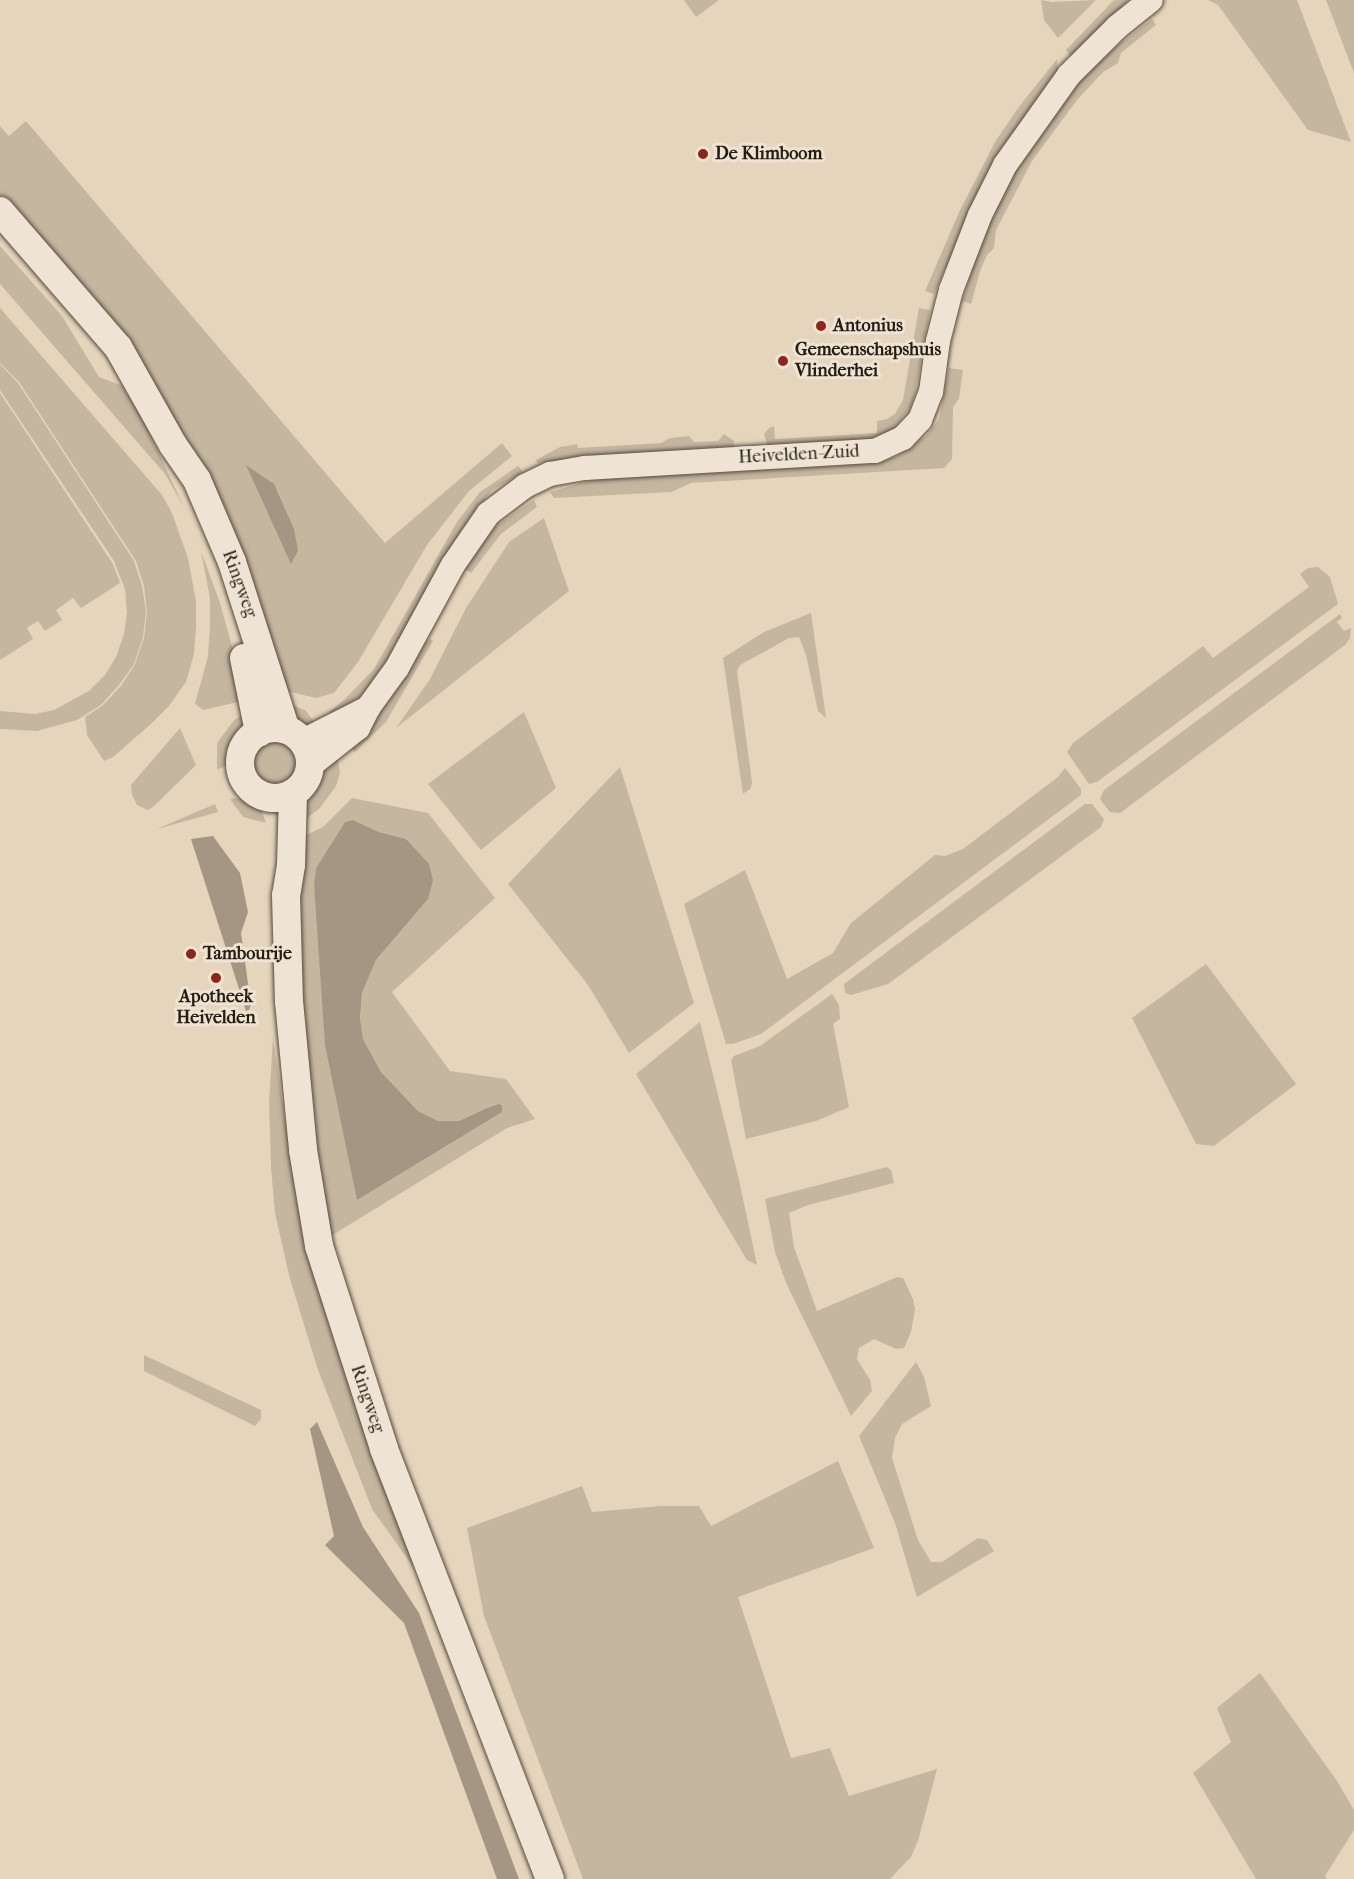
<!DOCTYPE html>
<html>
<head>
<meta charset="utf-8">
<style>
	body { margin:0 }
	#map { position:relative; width:1354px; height:1879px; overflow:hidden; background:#e6d5bd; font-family:"IM FELL French Canon",serif }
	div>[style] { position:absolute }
	.green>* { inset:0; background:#c5b6a0 }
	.round { border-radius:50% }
	.water>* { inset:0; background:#a49683 }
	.roads { filter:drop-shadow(0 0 2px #554a3d) drop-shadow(0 0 2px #554a3d) }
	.tertiary>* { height:24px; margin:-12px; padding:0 12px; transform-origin:12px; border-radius:12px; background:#efe4d4 }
	.secondary>* { height:28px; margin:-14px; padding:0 14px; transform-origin:14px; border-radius:14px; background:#efe4d4 }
	.secondary>.ring { margin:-14px; padding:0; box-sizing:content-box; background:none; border:28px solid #efe4d4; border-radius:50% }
	.dots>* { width:16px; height:16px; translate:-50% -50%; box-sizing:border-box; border:3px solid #efe4d4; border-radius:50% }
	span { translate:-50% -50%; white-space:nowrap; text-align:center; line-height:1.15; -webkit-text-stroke:6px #efe4d4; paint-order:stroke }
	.poi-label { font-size:18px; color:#251c12; font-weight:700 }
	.left { translate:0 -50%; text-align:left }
	.street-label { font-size:18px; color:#251c12 }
</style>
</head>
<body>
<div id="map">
	<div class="green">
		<i style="clip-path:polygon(684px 0,719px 0,696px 17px)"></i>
		<i style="clip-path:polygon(1041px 0,1052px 2px,1096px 0,1058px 38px,1044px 20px)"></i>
		<i style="clip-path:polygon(1114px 0,1128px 0,1073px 60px,1066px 50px)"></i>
		<i style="clip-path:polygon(1208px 0,1297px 0,1351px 142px,1308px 130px,1218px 5px)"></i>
		<i style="clip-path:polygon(1326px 0,1354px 0,1354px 73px)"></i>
		<i style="clip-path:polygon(1152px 19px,1156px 25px,1121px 53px,1118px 63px,1103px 72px,1077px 100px,1032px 161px,996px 230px,994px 248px,987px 255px,980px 271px,971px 304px,963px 301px,978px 246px,1018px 164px,1064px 99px,1093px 65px)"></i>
		<i style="clip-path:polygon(1057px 59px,1058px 75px,1028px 112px,985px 180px,934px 294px,925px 291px,960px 210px,995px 142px,1018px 108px)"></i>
		<i style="clip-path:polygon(26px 121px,385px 543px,502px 443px,512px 456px,469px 491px,427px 545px,358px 662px,334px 693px,316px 698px,286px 691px,223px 531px,82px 288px,0 195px,0 126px,9px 136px)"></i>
		<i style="clip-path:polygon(0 246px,62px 316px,99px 377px,121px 385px,140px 413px,184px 507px,165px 474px,0 284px)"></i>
		<i style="clip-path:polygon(0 308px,162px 495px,172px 513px,188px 558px,196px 601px,196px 627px,194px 654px,186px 682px,169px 706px,151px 724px,113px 757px,104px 761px,87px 735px,85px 717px,102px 706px,121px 686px,135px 664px,144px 638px,147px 612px,144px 586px,136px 561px,19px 382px,0 363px)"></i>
		<i style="clip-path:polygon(919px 308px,930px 310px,914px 398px,910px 408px,892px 430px,867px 442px,771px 448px,767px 444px,764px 434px,769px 428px,774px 426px,775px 439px,877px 433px,877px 421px,887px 419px,895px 414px,903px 400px)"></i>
		<i style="clip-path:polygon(0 364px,18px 383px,134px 561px,142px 586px,146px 611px,143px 637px,134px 664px,119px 685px,101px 705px,77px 720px,37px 731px,0 729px,0 711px,35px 714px,54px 710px,89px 691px,105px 675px,116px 657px,124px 634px,127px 612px,125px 589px,114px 561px,0 390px)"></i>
		<i style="clip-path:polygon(949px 368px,963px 370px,959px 399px,953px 407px,952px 459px,944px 468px,691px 483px,671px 492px,554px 498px,550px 492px,599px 478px,877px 463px,898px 456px,927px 435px,939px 419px)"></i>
		<i style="clip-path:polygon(0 393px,113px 564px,120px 583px,81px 608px,73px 598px,56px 610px,62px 620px,45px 631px,38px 621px,27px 628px,33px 639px,0 660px)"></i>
		<i style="clip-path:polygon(724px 434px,734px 441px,733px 448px,537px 463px,536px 460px,560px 447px,577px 444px,578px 448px,661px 443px,670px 438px,689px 436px,694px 442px,718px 441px)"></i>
		<i style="clip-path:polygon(518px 466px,523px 472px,491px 491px,471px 517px,380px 678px,333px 721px,329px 712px,345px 699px,374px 669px,457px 522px,480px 492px)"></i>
		<i style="clip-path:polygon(534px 500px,537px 507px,501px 534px,471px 573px,463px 568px,493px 528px)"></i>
		<i style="clip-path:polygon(544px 518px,569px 591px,396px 728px,430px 679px,466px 608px,509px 542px)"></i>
		<i style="clip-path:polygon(201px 551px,220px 603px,247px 700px,203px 710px,195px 704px,208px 656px,210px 627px,210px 598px)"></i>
		<i style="clip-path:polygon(1318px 567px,1330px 577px,1338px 604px,1097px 782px,1089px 784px,1067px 752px,1073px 743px,1203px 646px,1213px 658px,1309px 587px,1300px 574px,1308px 568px)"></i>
		<i style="clip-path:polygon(811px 613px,826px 718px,818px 711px,806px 655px,799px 637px,789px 638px,740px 665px,737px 671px,752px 782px,751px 788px,743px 794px,723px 658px,764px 632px)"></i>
		<i style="clip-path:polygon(1340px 614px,1342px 618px,1337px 622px,1344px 631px,1351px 628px,1350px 638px,1345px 645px,1120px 813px,1110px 812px,1100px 799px,1104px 790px)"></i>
		<i style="clip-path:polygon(430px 639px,433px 641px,386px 722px,355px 752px,349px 746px,370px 727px,415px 652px)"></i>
		<i style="clip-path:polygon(290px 705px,305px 710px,319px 728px,299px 725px)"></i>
		<i style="clip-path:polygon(524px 712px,556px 788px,481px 850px,428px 784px)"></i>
		<i style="clip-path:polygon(245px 714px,248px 727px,227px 765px,217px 770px,217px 743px,234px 720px)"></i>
		<i style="clip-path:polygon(180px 728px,196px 765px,154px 806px,148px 810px,137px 805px,132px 795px,131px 785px)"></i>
		<i class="round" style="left:253px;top:741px;width:44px;height:44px"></i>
		<i style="clip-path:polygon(337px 755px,340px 773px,336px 786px,320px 808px,306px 819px,300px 807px,317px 785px,322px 770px)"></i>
		<i style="clip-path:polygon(620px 767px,694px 1003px,629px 1053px,588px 985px,508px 884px)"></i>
		<i style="clip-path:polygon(1065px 768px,1081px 789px,1081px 795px,761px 1034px,733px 1044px,726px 1044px,684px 904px,745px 870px,787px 979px,833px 953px,851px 923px,935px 855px,945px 856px,963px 849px,1058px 777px)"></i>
		<i style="clip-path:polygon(235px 798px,254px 803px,262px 811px,266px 823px,243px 817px,230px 799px)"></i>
		<i style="clip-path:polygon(evenodd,352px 798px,428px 813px,495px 898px,392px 992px,450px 1071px,506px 1079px,535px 1119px,507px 1128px,326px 1239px,302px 1075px,298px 839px,323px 827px,352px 798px,353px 820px,379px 832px,406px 839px,428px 899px,376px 960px,362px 993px,360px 1018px,363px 1039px,381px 1072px,418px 1111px,438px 1121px,459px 1121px,487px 1108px,357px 1199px,314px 884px,316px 868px,345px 822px,353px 820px)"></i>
		<i style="clip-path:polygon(215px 804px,218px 812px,157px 829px)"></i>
		<i style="clip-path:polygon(1085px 804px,1092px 804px,1104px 819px,1101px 827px,888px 984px,851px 995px,845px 993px,844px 984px)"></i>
		<i style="clip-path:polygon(1206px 964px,1296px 1084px,1214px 1146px,1196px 1144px,1132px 1018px)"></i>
		<i style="clip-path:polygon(832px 994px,839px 1005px,840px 1019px,833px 1024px,849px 1107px,816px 1121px,746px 1139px,731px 1060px,734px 1056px,760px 1046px)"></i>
		<i style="clip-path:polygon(700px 1022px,739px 1180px,757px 1265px,747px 1260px,636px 1074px)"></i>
		<i style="clip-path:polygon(273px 1038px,286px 1127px,308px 1249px,335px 1344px,426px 1585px,372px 1509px,318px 1370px,290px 1279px,275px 1213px,271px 1167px,269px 1102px)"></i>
		<i style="clip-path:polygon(887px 1167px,891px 1170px,894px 1183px,808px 1205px,789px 1213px,794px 1247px,817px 1311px,897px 1277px,903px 1278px,913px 1299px,915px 1309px,911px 1332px,904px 1348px,896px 1349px,874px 1339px,859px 1348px,857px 1359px,870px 1380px,872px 1391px,851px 1416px,786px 1283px,775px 1252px,765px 1199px)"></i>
		<i style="clip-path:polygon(144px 1355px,261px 1410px,261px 1419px,255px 1426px,144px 1371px)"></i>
		<i style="clip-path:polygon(916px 1362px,924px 1377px,931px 1406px,902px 1424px,895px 1438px,892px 1458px,918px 1540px,931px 1562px,942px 1562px,978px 1538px,987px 1540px,994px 1551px,917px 1597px,895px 1523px,859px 1436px)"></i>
		<i style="clip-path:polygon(838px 1461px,874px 1548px,738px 1597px,791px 1758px,830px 1748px,849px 1796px,937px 1769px,918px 1841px,911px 1857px,890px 1879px,583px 1879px,484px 1616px,467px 1528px,582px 1486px,592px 1512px,661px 1506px,699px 1506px,711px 1526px)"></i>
		<i style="clip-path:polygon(1260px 1673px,1337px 1781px,1354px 1810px,1354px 1830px,1325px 1876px,1327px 1879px,1256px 1879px,1193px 1773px,1231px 1742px,1217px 1708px)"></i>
	</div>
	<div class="water">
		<i style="clip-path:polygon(246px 465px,274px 484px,294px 529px,298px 551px,291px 564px)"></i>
		<i style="clip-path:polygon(353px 820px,379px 832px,406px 839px,429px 864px,433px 880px,428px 899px,376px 960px,362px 993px,360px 1018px,363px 1039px,381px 1072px,418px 1111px,438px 1121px,459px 1121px,487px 1108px,499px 1104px,502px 1106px,502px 1112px,357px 1200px,325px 1045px,314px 884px,316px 868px,345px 822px)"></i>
		<i style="clip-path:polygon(213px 836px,240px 873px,248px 912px,241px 933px,251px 1005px,247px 1014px,191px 839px)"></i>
		<i style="clip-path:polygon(317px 1422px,363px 1527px,419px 1613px,519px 1879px,497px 1879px,404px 1623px,325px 1545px,334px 1536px,310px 1429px)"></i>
	</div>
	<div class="roads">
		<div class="tertiary">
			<i style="left:303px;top:741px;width:73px;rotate:-26.9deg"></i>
			<i style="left:311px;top:765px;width:60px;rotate:-38.2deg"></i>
			<i style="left:358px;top:728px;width:22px;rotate:-63deg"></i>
			<i style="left:368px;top:708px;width:49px;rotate:-54.1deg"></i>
			<i style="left:397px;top:668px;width:117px;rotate:-61.5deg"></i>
			<i style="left:453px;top:565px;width:62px;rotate:-55.5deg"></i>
			<i style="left:488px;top:514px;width:46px;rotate:-37.1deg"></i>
			<i style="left:525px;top:486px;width:28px;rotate:-26deg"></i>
			<i style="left:550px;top:474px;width:36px;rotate:-10deg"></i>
			<i style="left:585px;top:468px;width:290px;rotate:-3.4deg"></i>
			<i style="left:875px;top:451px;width:31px;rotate:-25deg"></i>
			<i style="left:903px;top:438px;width:25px;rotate:-47deg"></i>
			<i style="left:920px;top:420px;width:30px;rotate:-69deg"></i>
			<i style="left:931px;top:392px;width:51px;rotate:-82.2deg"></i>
			<i style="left:938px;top:341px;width:53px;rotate:-75.7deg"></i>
			<i style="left:951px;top:290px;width:80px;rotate:-68.9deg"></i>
			<i style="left:980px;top:215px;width:56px;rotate:-63.4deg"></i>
			<i style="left:1005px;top:165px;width:110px;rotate:-54.6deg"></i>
			<i style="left:1069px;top:75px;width:68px;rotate:-45deg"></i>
			<i style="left:1117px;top:27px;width:43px;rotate:-38.5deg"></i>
		</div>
		<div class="secondary">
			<i style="left:0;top:211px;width:180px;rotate:49.1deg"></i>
			<i style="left:118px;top:347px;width:112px;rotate:60.7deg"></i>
			<i style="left:173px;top:445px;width:42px;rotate:55.6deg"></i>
			<i style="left:197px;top:480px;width:89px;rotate:66.9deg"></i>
			<i style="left:232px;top:562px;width:176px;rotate:72.2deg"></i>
			<i style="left:244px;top:658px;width:76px;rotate:78.5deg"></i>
			<i class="ring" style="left:240px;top:728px;width:42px;height:42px"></i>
			<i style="left:293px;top:794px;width:71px;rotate:91.6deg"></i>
			<i style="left:291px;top:865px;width:30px;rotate:99deg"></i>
			<i style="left:286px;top:895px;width:106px;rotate:88.4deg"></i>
			<i style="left:289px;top:1001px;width:150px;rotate:84.6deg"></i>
			<i style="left:303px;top:1150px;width:97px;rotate:80.5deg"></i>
			<i style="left:319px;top:1246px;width:213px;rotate:72.2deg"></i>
			<i style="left:384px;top:1449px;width:461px;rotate:68.9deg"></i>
		</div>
	</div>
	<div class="dots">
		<i style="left:703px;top:154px;background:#8f2418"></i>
		<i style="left:821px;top:326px;background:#8f2418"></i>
		<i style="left:783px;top:361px;background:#8f2418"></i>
		<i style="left:191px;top:954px;background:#8f2418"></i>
		<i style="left:216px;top:978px;background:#8f2418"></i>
	</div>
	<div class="poi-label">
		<span class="left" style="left:715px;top:154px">De Klimboom</span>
		<span class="left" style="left:833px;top:326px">Antonius</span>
		<span class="left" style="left:795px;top:361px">Gemeenschapshuis<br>Vlinderhei</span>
		<span class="left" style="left:203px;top:954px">Tambourije</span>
		<span style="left:216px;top:1008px">Apotheek<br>Heivelden</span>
	</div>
	<div class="street-label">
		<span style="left:799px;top:455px;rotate:-3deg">Heivelden-Zuid</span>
		<span style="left:239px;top:584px;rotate:70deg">Ringweg</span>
		<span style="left:367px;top:1399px;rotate:71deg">Ringweg</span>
	</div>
</div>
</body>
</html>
